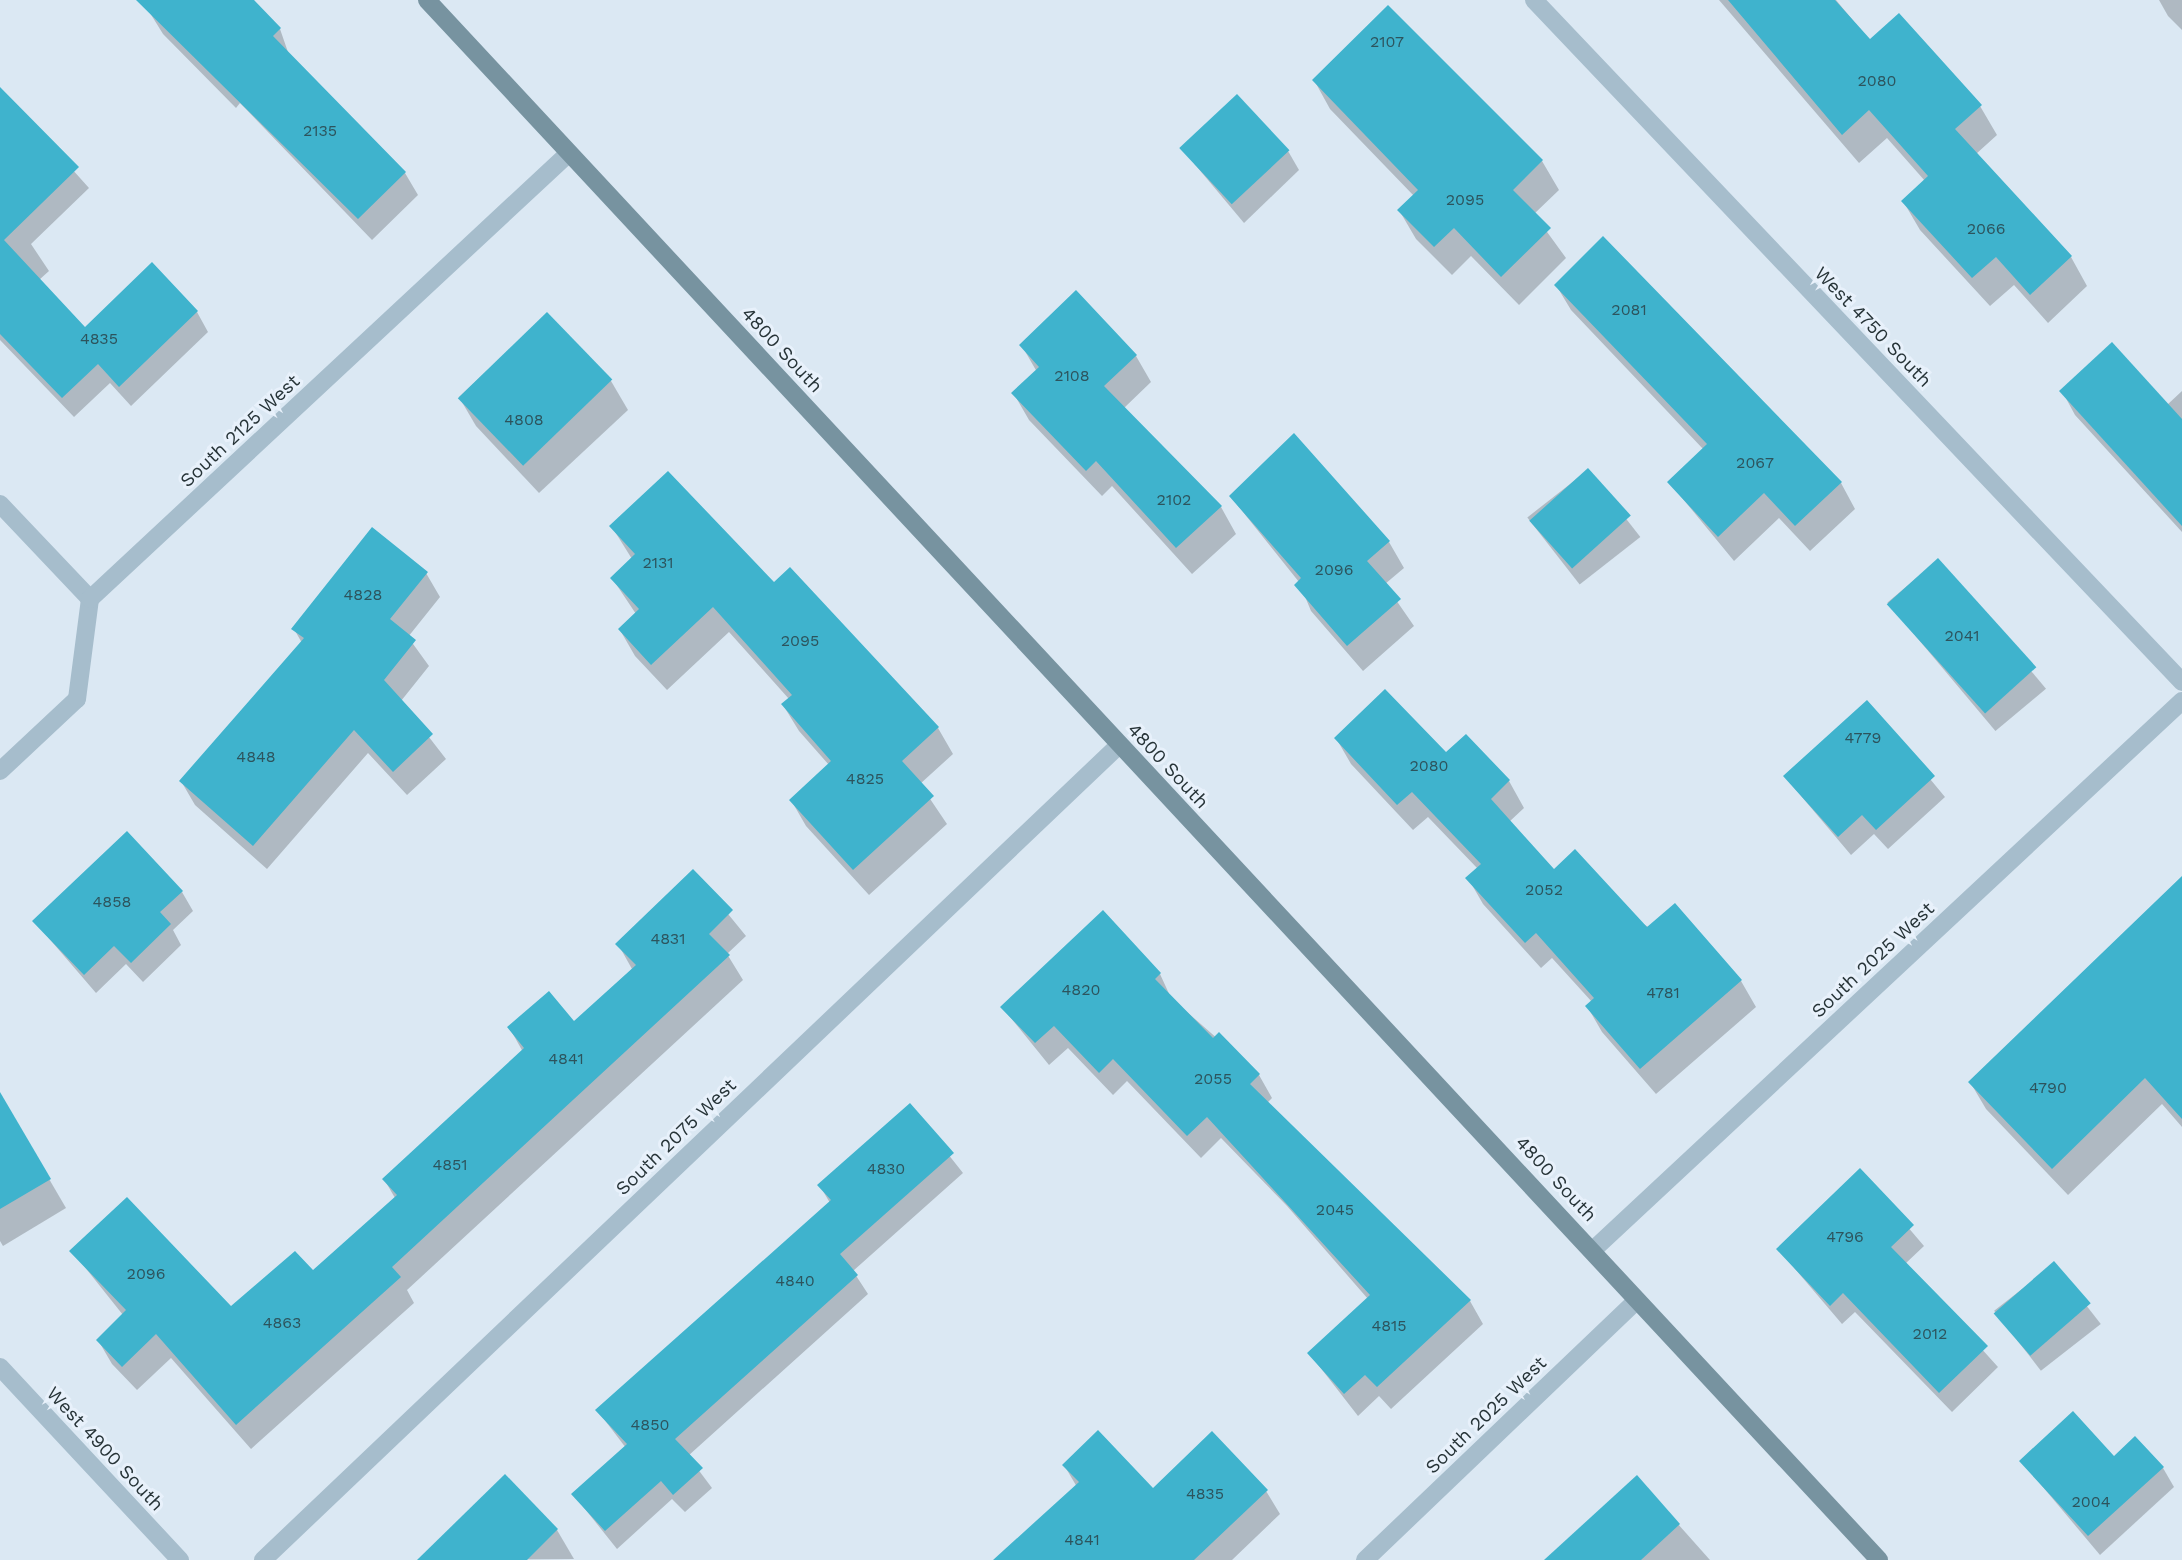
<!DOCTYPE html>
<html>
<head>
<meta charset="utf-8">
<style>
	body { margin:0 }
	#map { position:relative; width:2182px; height:1560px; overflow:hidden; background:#dbe8f3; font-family:"Work Sans",sans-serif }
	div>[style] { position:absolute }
	.shadow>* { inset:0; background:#0003; transform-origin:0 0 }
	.building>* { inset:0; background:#3fb3cd; transform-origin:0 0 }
	.street>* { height:18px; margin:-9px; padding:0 9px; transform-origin:9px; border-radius:9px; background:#a6bdcc }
	.secondary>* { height:18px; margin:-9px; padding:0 9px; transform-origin:9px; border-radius:9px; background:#7793a0 }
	span { translate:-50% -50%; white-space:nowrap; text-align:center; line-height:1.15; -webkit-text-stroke:6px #e8f1fb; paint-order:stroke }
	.number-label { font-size:16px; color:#2d545d }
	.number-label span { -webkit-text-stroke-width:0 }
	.street-label { font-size:19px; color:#273438 }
</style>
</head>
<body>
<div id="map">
	<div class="shadow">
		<i style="clip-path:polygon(142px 0,251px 0,280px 29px,289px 55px,405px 173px,418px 195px,372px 240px,240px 103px,236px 108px,163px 34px)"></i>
		<i style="clip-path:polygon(1719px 0,1836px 0,1870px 41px,1899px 15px,1980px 106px,1997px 135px,1976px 154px,2071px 257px,2087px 286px,2048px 323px,2014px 285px,1990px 306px,1920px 230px,1903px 201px,1925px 181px,1887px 138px,1859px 163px)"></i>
		<i style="clip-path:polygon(2159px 0,2182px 0,2182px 30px,2168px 16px)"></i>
		<i style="clip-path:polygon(1314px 80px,1542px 161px,1559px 190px,1534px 214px,1566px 258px,1519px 305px,1471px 256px,1452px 275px,1416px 239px,1399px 210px,1414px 196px,1330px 109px)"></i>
		<i style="clip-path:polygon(0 89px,89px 188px,31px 244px,49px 271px,39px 280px,85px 329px,197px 312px,208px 332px,131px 406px,110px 383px,74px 417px,0 340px)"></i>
		<i style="clip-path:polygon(1182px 149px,1288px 151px,1299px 170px,1244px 223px)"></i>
		<i style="clip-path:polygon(1556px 285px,1841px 483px,1855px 509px,1810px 551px,1779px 518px,1734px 561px,1669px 482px,1704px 450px,1571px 310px)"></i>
		<i style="clip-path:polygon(1076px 293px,1136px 356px,1151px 382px,1124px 408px,1221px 507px,1236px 534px,1192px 574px,1112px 486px,1102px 496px,1029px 420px,1014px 394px,1037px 372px,1022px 346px)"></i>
		<i style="clip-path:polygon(547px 314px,611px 381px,628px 410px,539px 493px,476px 426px,459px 397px)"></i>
		<i style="clip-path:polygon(2062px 391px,2167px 405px,2182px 391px,2182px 532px,2075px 415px)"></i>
		<i style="left:1588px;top:470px;width:85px;height:77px;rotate:52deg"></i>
		<i style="clip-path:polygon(1231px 497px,1389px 542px,1404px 568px,1385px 584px,1414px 626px,1363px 671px,1311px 611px,1299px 582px)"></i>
		<i style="clip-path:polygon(612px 527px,774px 584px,790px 570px,938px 728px,953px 754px,920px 784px,947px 824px,869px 895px,806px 826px,791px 800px,829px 765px,799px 731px,783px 705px,789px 699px,729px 632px,667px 690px,635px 656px,620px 630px,636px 614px,612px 578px,632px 559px)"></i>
		<i style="left:1938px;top:560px;width:168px;height:66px;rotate:50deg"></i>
		<i style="clip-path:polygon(426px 573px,440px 597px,408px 637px,429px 666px,401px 701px,446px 759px,407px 795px,368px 753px,267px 869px,195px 805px,181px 781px,302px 643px,294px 629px)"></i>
		<i style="clip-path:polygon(1867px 703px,1945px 797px,1888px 849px,1874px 834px,1851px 855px,1785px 777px)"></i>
		<i style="clip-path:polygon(1466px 737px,1509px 781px,1524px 808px,1509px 822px,1554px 872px,1741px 981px,1756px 1007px,1656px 1094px,1602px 1032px,1587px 1006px,1592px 1002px,1552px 958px,1541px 968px,1483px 904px,1468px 878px,1478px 869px,1428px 817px,1413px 830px,1351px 764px,1336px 738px,1446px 755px)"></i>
		<i style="clip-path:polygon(693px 871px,746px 936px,727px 954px,743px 980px,407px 1290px,414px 1303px,251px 1449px,171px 1358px,137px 1390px,112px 1364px,98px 1340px,123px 1315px,72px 1251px,231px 1309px,313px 1272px,395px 1198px,384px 1179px,523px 1052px,509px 1027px,574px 1023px,632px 969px,618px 944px)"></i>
		<i style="clip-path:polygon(2182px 878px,2182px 1127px,2162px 1104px,2068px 1195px,1986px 1109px,1970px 1082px)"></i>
		<i style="clip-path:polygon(182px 892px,193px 911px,173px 930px,181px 945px,143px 982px,126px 964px,96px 993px,34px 921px)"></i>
		<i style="clip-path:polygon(1160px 974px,1171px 998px,1259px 1075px,1272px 1098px,1267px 1103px,1470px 1301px,1483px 1324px,1391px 1409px,1379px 1396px,1358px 1416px,1309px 1353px,1368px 1299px,1287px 1206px,1221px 1138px,1201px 1158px,1127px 1081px,1113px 1095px,1068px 1048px,1049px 1065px,1002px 1007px)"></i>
		<i style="clip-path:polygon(0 1095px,66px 1208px,3px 1246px,0 1241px)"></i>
		<i style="clip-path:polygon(910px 1106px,963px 1173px,853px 1271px,868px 1294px,688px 1456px,712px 1488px,685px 1512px,672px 1499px,617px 1549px,573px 1494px,626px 1448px,597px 1410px,830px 1203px,820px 1186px)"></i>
		<i style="clip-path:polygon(1860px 1171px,1924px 1246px,1905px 1264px,1998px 1367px,1952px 1412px,1855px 1312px,1842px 1324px,1778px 1249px)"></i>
		<i style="left:2054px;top:1264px;width:76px;height:76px;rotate:52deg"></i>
		<i style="clip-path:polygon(2113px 1458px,2163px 1468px,2174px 1487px,2100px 1555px,2021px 1461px)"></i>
		<i style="clip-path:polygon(1064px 1465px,1153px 1490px,1266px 1491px,1280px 1514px,1232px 1560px,996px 1560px,1077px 1487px)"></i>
		<i style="clip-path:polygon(505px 1477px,557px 1530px,574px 1559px,419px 1560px)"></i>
		<i style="clip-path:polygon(1637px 1478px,1710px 1560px,1575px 1560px)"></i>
	</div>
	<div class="building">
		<i style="clip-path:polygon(136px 0,254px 0,281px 28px,273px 36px,406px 172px,358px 219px)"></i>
		<i style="clip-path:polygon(1728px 0,1835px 0,1870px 39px,1899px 13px,1982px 105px,1955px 129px,2072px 256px,2030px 295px,1996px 257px,1972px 278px,1901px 201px,1928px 176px,1869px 110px,1842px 135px)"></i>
		<i style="clip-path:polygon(1388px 5px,1543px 160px,1513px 190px,1551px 228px,1501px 277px,1454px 228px,1434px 247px,1397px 210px,1418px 190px,1312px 80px)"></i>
		<i style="clip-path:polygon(0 87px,79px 167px,4px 240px,85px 327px,152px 262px,198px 311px,119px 387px,98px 364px,62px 398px,0 334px)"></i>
		<i style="left:1237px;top:94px;width:77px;height:79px;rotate:47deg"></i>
		<i style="clip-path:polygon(1603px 236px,1842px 482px,1795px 526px,1764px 493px,1718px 537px,1667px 482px,1707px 444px,1554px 285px)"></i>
		<i style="clip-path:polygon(1076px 290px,1137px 355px,1104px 386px,1222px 506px,1176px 548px,1096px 461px,1086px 471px,1011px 393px,1039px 367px,1019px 345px)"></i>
		<i style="left:547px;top:312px;width:94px;height:124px;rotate:46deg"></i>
		<i style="clip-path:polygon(2112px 342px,2182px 419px,2182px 526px,2059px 391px)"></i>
		<i style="clip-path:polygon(1294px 433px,1390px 541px,1367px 561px,1401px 599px,1347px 646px,1294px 585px,1301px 578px,1229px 496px)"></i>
		<i style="left:1588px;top:468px;width:64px;height:79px;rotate:48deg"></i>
		<i style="clip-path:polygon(668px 471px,774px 582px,790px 567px,939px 727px,902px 761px,934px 796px,853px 870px,789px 800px,831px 761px,781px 704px,792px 695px,713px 607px,651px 665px,618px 629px,639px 609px,610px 578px,635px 554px,609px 526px)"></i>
		<i style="clip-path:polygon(372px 527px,428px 572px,390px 619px,416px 640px,384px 680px,433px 734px,393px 772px,354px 730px,253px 846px,179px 781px,304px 638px,291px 629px)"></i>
		<i style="left:1938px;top:558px;width:147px;height:69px;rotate:48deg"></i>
		<i style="clip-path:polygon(1385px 689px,1446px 752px,1466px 734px,1510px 780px,1491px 799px,1554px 869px,1575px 849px,1647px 927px,1675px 903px,1742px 980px,1640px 1069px,1585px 1006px,1594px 998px,1536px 933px,1525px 943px,1465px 878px,1481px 864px,1412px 792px,1397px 805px,1334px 738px)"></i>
		<i style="clip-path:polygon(1867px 700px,1935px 776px,1876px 830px,1862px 815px,1838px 837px,1783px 776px)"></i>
		<i style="clip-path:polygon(127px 831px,183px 891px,160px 912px,171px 924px,131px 963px,114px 946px,84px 975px,32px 921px)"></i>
		<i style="clip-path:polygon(693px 869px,733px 910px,709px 934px,730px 955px,392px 1267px,401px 1277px,236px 1425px,156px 1334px,122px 1367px,96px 1340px,126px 1310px,69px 1251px,127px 1197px,231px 1306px,295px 1251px,313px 1270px,397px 1195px,382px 1179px,524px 1048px,507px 1027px,549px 991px,574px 1021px,636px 965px,615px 944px)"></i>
		<i style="clip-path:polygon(2182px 876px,2182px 1119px,2145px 1078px,2052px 1169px,1968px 1082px)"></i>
		<i style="clip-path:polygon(1103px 910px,1161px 973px,1155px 979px,1213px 1038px,1219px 1032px,1260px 1074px,1250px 1084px,1471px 1300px,1377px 1387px,1365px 1375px,1344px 1394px,1307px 1353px,1370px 1295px,1207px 1117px,1187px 1136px,1113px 1059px,1099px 1073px,1054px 1026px,1035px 1043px,1000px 1007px)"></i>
		<i style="clip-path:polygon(0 1092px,51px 1179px,0 1209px)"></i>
		<i style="clip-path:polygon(910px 1103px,954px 1153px,840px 1254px,858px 1275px,675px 1439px,703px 1468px,673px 1495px,661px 1481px,605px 1531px,571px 1494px,627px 1444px,595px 1410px,831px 1200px,817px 1185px)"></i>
		<i style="clip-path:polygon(1860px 1168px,1914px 1225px,1891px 1247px,1988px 1346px,1939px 1393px,1843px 1293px,1830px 1306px,1776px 1249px)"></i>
		<i style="left:2054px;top:1261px;width:56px;height:80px;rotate:49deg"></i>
		<i style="clip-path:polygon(2073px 1411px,2114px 1456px,2135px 1436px,2164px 1467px,2088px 1536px,2019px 1461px)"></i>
		<i style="clip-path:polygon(1098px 1430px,1153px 1488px,1212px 1431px,1268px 1490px,1194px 1560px,993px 1560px,1079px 1482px,1062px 1465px)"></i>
		<i style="clip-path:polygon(505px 1474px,558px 1529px,527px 1560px,417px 1560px)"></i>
		<i style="clip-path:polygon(1637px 1475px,1680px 1524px,1641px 1560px,1544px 1560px)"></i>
	</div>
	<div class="street">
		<i style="left:1534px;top:0;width:941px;rotate:46.46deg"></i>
		<i style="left:0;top:504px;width:131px;rotate:46.5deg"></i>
		<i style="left:0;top:771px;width:105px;rotate:-43.1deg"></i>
		<i style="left:77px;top:699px;width:101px;rotate:-82.6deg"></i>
		<i style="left:90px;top:599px;width:654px;rotate:-42.96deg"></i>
		<i style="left:1593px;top:1250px;width:805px;rotate:-42.99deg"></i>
		<i style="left:0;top:1367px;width:264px;rotate:47deg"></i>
		<i style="left:263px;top:1560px;width:1182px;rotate:-43.59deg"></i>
		<i style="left:1365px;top:1560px;width:376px;rotate:-43.7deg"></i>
	</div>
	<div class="secondary">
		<i style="left:427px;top:0;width:2131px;rotate:47.05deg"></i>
	</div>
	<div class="number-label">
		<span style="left:1387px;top:42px">2107</span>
		<span style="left:1877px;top:81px">2080</span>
		<span style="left:320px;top:131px">2135</span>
		<span style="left:1465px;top:200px">2095</span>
		<span style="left:1986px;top:229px">2066</span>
		<span style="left:1629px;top:310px">2081</span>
		<span style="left:99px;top:339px">4835</span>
		<span style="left:1072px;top:376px">2108</span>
		<span style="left:524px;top:420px">4808</span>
		<span style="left:1755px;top:463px">2067</span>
		<span style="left:1174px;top:500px">2102</span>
		<span style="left:658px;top:563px">2131</span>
		<span style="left:1334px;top:570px">2096</span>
		<span style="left:363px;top:595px">4828</span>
		<span style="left:1962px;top:636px">2041</span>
		<span style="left:800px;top:641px">2095</span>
		<span style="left:1863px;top:738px">4779</span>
		<span style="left:256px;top:757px">4848</span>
		<span style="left:1429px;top:766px">2080</span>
		<span style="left:865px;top:779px">4825</span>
		<span style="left:1544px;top:890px">2052</span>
		<span style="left:112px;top:902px">4858</span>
		<span style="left:668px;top:939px">4831</span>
		<span style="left:1081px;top:990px">4820</span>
		<span style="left:1663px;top:993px">4781</span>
		<span style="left:566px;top:1059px">4841</span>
		<span style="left:1213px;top:1079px">2055</span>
		<span style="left:2048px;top:1088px">4790</span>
		<span style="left:450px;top:1165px">4851</span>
		<span style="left:886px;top:1169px">4830</span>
		<span style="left:1335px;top:1210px">2045</span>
		<span style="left:1845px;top:1237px">4796</span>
		<span style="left:146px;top:1274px">2096</span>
		<span style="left:795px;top:1281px">4840</span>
		<span style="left:282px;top:1323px">4863</span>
		<span style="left:1389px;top:1326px">4815</span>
		<span style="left:1930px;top:1334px">2012</span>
		<span style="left:650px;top:1425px">4850</span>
		<span style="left:1205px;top:1494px">4835</span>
		<span style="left:2091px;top:1502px">2004</span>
		<span style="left:1082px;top:1540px">4841</span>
	</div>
	<div class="street-label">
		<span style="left:1873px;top:327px;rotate:46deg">West 4750 South</span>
		<span style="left:782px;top:350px;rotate:47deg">4800 South</span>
		<span style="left:240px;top:431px;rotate:-43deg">South 2125 West</span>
		<span style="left:1168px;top:766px;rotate:47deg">4800 South</span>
		<span style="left:1873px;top:960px;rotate:-43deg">South 2025 West</span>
		<span style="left:676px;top:1137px;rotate:-44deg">South 2075 West</span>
		<span style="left:1556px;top:1179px;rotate:47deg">4800 South</span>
		<span style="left:1486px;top:1415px;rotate:-44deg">South 2025 West</span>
		<span style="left:105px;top:1449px;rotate:47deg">West 4900 South</span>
	</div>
</div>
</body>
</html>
